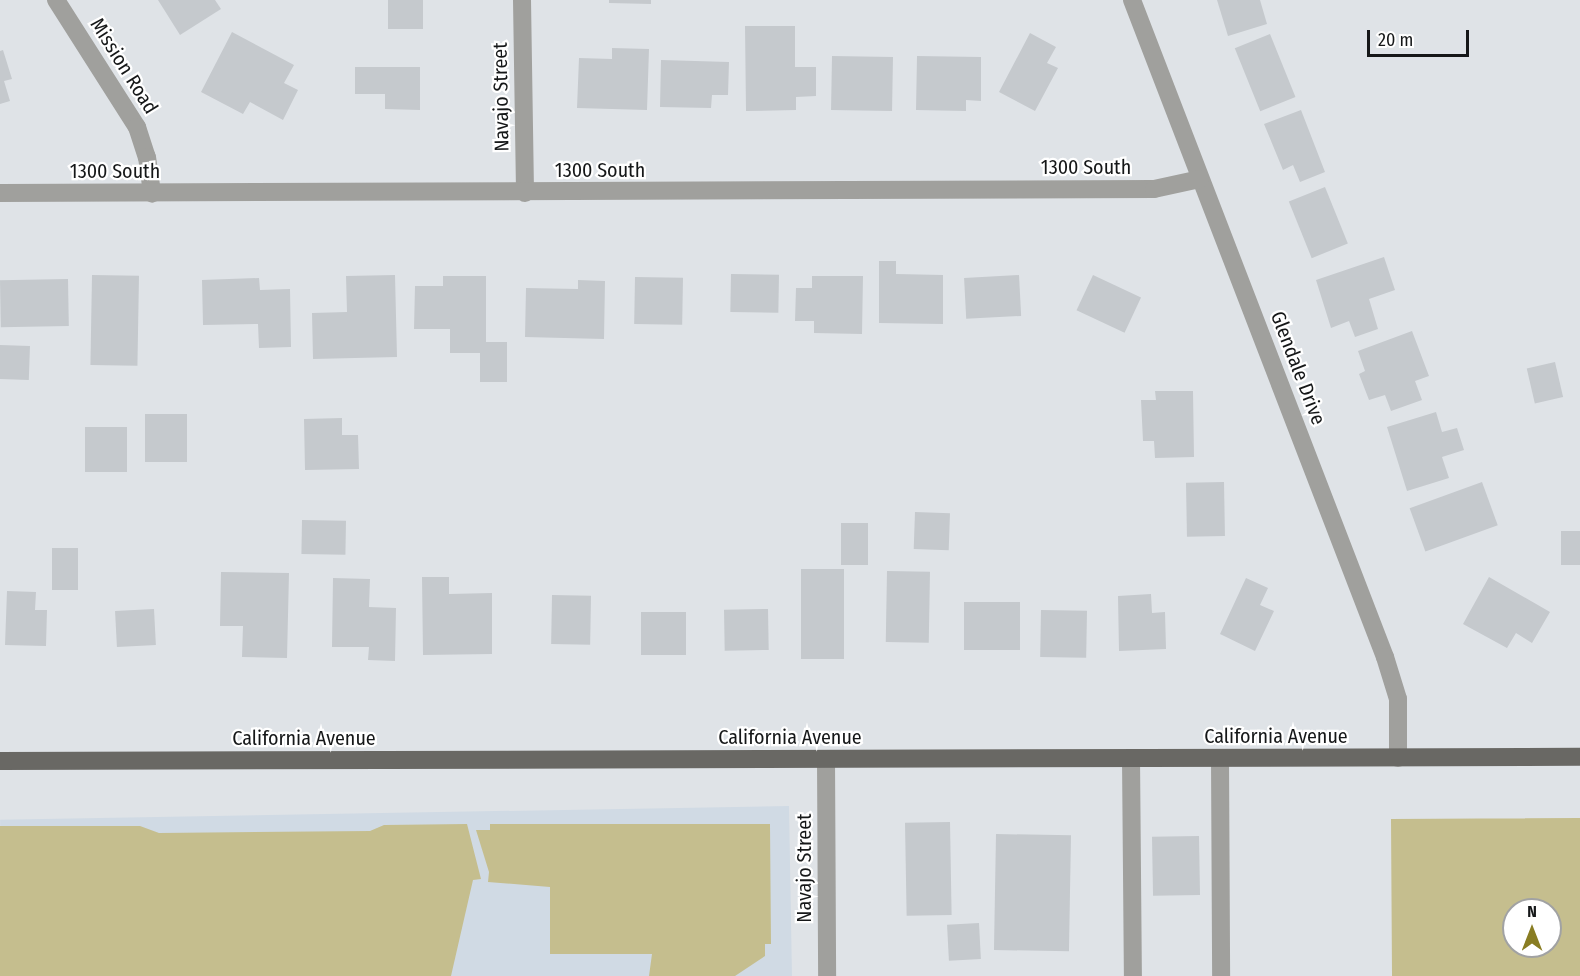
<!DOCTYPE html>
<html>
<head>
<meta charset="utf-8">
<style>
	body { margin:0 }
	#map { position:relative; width:1580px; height:976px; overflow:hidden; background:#dfe3e7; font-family:"Fira Sans Condensed",sans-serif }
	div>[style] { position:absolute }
	.built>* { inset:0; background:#d0dae4; transform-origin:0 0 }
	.green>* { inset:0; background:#c5be8e }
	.building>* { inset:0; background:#c5c9cd; transform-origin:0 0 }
	.minor>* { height:18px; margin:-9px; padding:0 9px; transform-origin:9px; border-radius:9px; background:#a0a09d }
	.major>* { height:18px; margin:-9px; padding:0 9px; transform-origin:9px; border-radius:9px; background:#696864 }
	span { translate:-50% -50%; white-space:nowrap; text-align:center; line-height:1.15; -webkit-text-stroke:4.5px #fff; paint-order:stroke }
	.street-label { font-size:20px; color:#151718 }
	.north { position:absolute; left:1502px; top:898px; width:60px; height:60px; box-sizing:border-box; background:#fff; border:2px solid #a1a2a3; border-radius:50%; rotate:0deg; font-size:16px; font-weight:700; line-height:24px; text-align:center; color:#151718 }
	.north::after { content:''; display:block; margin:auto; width:21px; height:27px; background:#897d23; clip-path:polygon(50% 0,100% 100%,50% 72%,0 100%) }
	.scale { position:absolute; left:1367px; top:30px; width:102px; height:27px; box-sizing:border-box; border:3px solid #151718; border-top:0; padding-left:8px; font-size:18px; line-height:21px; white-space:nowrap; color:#151718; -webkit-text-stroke:4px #fff; paint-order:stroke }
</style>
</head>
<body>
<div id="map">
	<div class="built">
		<i style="left:789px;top:806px;width:170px;height:789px;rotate:89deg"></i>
	</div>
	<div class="green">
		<i style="clip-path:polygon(evenodd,1580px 818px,1580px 976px,1392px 976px,1391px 819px,1580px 818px,1514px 910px,1550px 910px,1550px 946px,1514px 946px,1514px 910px)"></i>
		<i style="clip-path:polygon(467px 824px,481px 879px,473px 880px,451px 976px,0 976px,0 826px,140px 826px,159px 833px,370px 831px,384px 825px)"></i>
		<i style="clip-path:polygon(490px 824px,770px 824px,771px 944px,765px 944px,765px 956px,735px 976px,649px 976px,652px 954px,550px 954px,550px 887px,488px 882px,489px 872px,476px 830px,490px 830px)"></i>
	</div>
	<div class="building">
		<i style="clip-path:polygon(158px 0,215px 0,221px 9px,180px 35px)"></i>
		<i style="left:388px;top:0;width:35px;height:29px"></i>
		<i style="clip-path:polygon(609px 0,651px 0,651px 4px,609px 3px)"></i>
		<i style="clip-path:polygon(1217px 0,1260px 0,1267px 24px,1228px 36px)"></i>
		<i style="clip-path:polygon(745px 26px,795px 26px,795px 67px,816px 67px,816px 96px,796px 97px,796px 110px,746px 111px)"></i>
		<i style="clip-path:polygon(232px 32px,294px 65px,284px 83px,298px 90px,283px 120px,250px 102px,243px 114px,201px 92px)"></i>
		<i style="clip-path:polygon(1030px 33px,1056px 47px,1047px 63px,1058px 68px,1035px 111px,999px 92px)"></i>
		<i style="left:1270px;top:34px;width:68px;height:38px;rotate:68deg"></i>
		<i style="clip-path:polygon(612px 48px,649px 49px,647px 110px,577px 108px,579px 58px,612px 59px)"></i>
		<i style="clip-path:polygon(3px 50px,12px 79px,4px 81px,10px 101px,0 104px,0 51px)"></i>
		<i style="left:832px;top:56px;width:61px;height:54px;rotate:1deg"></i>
		<i style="clip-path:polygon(917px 56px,981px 57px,981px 101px,966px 100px,966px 111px,916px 110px)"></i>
		<i style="clip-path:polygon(661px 60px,729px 62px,728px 95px,712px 95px,711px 108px,660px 107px)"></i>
		<i style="clip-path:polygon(355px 67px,420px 67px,420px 110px,385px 109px,385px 94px,355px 94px)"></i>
		<i style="clip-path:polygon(1301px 110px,1325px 172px,1300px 182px,1293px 165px,1283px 170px,1264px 124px)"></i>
		<i style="left:1325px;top:187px;width:61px;height:39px;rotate:68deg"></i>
		<i style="clip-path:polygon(1384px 257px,1395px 290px,1369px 299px,1378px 329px,1355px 337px,1349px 321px,1331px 328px,1316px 280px)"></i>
		<i style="clip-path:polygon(879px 261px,896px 261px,896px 274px,943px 275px,943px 324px,879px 323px)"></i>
		<i style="left:731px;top:274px;width:48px;height:38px;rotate:1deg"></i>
		<i style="left:92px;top:275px;width:47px;height:90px;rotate:1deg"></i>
		<i style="clip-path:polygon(395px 275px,397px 357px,313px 359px,312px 313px,347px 312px,346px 276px)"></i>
		<i style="left:1019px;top:275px;width:41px;height:55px;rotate:87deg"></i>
		<i style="left:1093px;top:275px;width:53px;height:39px;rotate:25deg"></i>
		<i style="clip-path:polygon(443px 276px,486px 276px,486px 342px,507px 342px,507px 382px,480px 382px,480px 353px,450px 353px,450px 329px,414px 329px,415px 286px,443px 286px)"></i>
		<i style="clip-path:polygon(812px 276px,863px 276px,862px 334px,814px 333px,814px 321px,795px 321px,796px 288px,812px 288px)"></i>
		<i style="left:635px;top:277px;width:48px;height:47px;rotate:1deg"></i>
		<i style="clip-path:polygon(259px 278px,260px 290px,290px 289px,291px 347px,259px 348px,258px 324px,203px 325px,202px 280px)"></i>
		<i style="left:68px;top:279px;width:47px;height:68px;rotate:89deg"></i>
		<i style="clip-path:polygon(578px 280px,605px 281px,604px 339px,525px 337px,526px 288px,578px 289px)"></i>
		<i style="clip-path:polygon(1412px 331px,1429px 376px,1415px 381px,1422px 400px,1391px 411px,1385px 395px,1369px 400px,1359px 374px,1365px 371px,1358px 351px)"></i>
		<i style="left:0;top:345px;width:30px;height:34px;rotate:2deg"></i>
		<i style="left:1555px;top:362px;width:36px;height:29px;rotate:77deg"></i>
		<i style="clip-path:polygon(1155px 391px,1193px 391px,1194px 457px,1155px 458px,1154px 441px,1143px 441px,1141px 400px,1156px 400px)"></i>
		<i style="clip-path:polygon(1436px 412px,1442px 432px,1457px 428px,1464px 450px,1442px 457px,1449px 478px,1407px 491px,1387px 427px)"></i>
		<i style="left:187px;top:414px;width:48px;height:42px;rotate:90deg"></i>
		<i style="clip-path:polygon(342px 418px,342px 435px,358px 435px,359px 469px,305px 470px,304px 419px)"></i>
		<i style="left:85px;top:427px;width:42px;height:45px"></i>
		<i style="left:1224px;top:482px;width:54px;height:38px;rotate:89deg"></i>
		<i style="left:1482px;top:482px;width:46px;height:77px;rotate:70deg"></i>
		<i style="left:915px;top:512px;width:35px;height:37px;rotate:2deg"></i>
		<i style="left:302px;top:520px;width:44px;height:34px;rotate:1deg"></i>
		<i style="left:841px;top:523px;width:27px;height:42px"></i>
		<i style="left:1561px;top:531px;width:19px;height:34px"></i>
		<i style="left:52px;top:548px;width:26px;height:42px"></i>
		<i style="left:801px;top:569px;width:43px;height:90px"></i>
		<i style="left:887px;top:571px;width:43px;height:71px;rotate:1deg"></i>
		<i style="clip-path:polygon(221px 572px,289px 573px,287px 658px,242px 657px,243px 626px,220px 626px)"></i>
		<i style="clip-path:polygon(422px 577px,449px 577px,449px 594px,492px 593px,492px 654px,423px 655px)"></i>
		<i style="clip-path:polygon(1489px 577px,1550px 612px,1532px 643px,1516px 633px,1507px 648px,1463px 624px)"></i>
		<i style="clip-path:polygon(333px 578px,370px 579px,369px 607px,396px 608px,395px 661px,368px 660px,369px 647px,332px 647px)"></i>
		<i style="clip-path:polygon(1246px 578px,1268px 588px,1260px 605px,1274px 611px,1255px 651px,1220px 634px)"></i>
		<i style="clip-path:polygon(7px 591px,36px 592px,35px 610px,47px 610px,46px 646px,5px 645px)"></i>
		<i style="clip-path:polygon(1151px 594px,1152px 613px,1165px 612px,1166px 649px,1119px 651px,1118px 596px)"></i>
		<i style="left:552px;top:595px;width:39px;height:49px;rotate:1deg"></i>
		<i style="left:964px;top:602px;width:56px;height:48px"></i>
		<i style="left:154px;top:609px;width:36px;height:39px;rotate:87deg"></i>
		<i style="left:768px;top:609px;width:41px;height:44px;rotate:89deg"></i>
		<i style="left:1041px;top:610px;width:46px;height:47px;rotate:1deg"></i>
		<i style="left:641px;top:612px;width:45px;height:43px"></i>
		<i style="left:950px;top:822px;width:93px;height:45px;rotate:89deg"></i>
		<i style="left:996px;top:834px;width:75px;height:116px;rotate:1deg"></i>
		<i style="left:1199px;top:836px;width:59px;height:47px;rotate:89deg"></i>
		<i style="left:979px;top:923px;width:36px;height:32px;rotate:87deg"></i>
	</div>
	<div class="minor">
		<i style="left:56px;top:0;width:151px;rotate:57.5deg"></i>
		<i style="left:137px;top:127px;width:32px;rotate:72deg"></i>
		<i style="left:147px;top:157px;width:37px;rotate:82deg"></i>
		<i style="left:522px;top:0;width:193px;rotate:89.1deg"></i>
		<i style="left:1132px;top:0;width:704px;rotate:68.94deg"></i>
		<i style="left:1385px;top:657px;width:44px;rotate:72.8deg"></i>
		<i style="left:1398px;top:699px;width:59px;rotate:90deg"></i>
		<i style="left:0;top:193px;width:1154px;rotate:-0.2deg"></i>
		<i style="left:1154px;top:189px;width:47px;rotate:-12.3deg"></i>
		<i style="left:1131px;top:758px;width:218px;rotate:89.5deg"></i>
		<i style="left:1220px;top:758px;width:218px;rotate:89.7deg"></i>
		<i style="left:826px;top:759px;width:217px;rotate:89.7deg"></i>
	</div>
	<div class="major">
		<i style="left:0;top:761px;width:1580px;rotate:-0.15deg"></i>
	</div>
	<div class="street-label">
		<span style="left:124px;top:66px;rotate:58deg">Mission Road</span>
		<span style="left:501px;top:97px;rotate:-91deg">Navajo Street</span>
		<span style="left:1086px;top:167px">1300 South</span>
		<span style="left:600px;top:170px">1300 South</span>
		<span style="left:115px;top:171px">1300 South</span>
		<span style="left:1298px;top:368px;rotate:69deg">Glendale Drive</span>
		<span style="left:1276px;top:736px">California Avenue</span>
		<span style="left:790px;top:737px">California Avenue</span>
		<span style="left:304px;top:738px">California Avenue</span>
		<span style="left:804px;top:868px;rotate:-90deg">Navajo Street</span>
	</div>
	<div class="north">N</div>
	<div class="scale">20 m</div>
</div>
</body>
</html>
